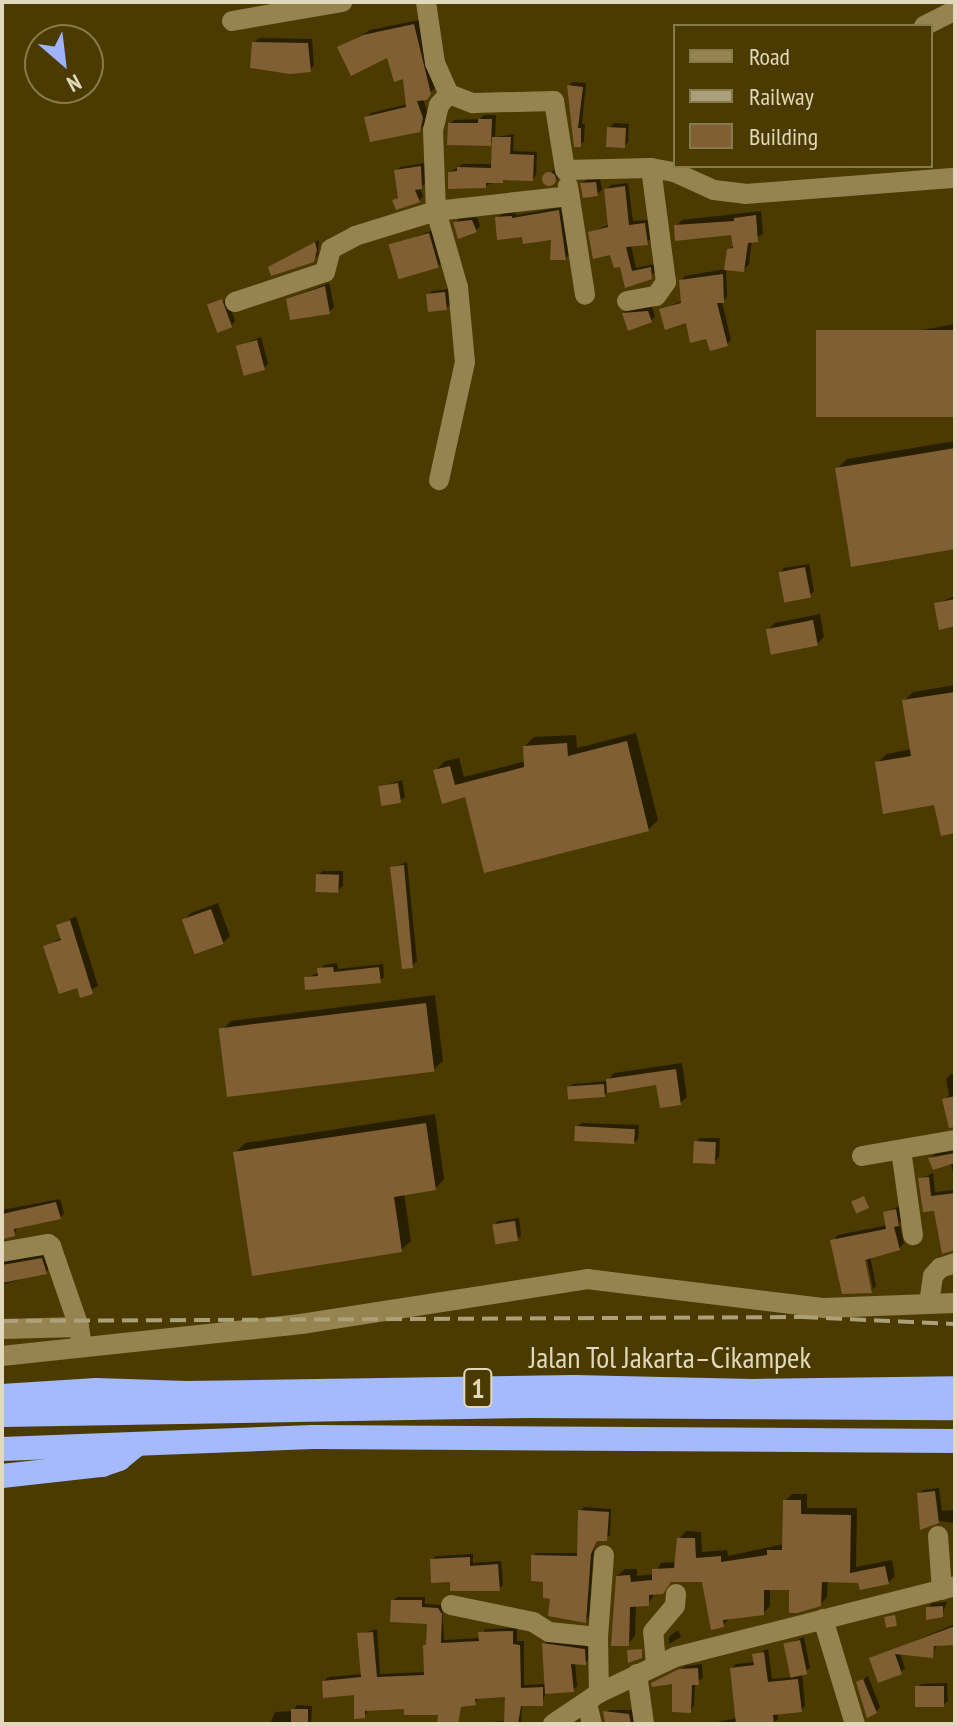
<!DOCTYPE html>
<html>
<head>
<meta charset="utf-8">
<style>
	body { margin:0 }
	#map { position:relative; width:957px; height:1726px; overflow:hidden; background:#4b3b00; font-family:"PT Sans Narrow",sans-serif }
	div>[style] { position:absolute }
	.shadow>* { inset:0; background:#0007 }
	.building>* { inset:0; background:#805f34; transform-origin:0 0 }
	.round { border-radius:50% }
	.minor>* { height:20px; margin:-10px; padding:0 10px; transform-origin:10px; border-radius:10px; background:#958450 }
	.highway>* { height:24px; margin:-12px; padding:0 12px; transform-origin:12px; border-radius:12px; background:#a5b9fd }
	.rail>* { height:4px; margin-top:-2px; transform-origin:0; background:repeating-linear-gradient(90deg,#aba079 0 16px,transparent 0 24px) }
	span { translate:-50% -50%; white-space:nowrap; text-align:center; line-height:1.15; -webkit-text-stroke:6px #4b3b00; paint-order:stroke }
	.shield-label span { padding:2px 6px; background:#4b3b00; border:2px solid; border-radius:6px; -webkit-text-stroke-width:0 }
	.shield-label { font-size:28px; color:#e1d8bd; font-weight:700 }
	.street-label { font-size:30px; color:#e1d8bd }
	.frame { position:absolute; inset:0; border:4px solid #e1d8bd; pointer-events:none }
	.legend { position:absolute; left:673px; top:24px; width:260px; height:144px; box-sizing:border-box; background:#4b3b00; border:2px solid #877a4c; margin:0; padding:10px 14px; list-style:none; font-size:24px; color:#e1d8bd }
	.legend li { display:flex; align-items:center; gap:16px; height:40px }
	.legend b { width:40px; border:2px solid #877a4c }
	.north { position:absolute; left:24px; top:24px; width:80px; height:80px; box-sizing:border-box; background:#4b3b00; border:2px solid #877a4c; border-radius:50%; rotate:152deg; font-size:22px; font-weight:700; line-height:32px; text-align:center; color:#e1d8bd }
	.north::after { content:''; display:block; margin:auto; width:28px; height:36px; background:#9fb3fd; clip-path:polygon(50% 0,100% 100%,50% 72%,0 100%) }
</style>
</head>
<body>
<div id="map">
	<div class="shadow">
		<i style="clip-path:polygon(419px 20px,435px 88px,423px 98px,427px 112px,424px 125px,419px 131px,366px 118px,371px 113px,408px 104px,405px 77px,388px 56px,340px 47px,370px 30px)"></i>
		<i style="clip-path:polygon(259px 38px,312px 39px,314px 65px,310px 70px,254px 43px)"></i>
		<i style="clip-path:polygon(573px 82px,586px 83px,582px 124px,585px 124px,584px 141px,580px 145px,569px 86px)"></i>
		<i style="clip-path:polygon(484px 115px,496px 115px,495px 137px,514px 134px,513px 151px,537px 152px,536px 175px,533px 179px,505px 178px,485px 186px,450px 172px,463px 164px,493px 164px,494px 140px,490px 144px,450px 124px,454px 120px,480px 119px)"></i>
		<i style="clip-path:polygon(614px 123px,629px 124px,628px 142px,623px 147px,609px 128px)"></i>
		<i style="clip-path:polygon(425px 163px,426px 183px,420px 188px,423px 196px,419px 201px,394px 201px,400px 195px,396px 171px,400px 167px)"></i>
		<i style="clip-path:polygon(556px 169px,559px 178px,546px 184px,544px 176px)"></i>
		<i style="clip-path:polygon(587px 179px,600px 179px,602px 190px,597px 194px,582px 183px)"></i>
		<i style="clip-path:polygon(628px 183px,633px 221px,649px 220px,651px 238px,647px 243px,631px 245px,636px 268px,655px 264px,656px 272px,626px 286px,621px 265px,590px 233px,610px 224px,606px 190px,611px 185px)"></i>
		<i style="clip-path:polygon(563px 207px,570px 254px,566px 258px,553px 237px,523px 234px,497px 218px,502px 214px,516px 212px,516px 215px)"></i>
		<i style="clip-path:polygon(761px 211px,763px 234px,752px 240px,749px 264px,744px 270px,729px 250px,734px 245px,732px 233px,676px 226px,682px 220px)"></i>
		<i style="clip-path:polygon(477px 217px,480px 226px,476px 231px,455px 223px,459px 219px)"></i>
		<i style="clip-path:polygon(433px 230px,442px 262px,438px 267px,391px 246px)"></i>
		<i style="clip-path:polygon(319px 240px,318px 255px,313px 260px,270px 267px)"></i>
		<i style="clip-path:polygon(726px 269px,727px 296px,722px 302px,731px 340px,727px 344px,661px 310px,683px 300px,681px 281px,685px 276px)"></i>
		<i style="clip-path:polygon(329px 283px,334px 307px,329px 312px,288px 299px)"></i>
		<i style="clip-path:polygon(449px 289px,451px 304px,446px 308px,428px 295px,432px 291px)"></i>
		<i style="clip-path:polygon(228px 300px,235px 321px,231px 326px,209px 305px)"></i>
		<i style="clip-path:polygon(652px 307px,655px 316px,651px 321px,624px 313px,628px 309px)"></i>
		<i style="clip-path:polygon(955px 324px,955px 415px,820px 357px,829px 347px)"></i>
		<i style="clip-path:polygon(261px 337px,268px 364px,264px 368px,238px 346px)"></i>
		<i style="clip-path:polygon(955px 441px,955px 547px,837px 469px,847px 459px)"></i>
		<i style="clip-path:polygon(809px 564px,814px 591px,810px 595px,780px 573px,784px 568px)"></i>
		<i style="clip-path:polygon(955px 596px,955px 624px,936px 604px)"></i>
		<i style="clip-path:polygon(820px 614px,824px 637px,817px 644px,768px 630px,775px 623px)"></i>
		<i style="clip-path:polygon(955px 685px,955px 831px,935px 803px,877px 763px,887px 754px,912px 749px,904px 701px,913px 692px)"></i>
		<i style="clip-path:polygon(636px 733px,658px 820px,648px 830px,466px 794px,435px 771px,445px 761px,459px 758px,464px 777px,526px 761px,525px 746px,534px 737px,576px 735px,577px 748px)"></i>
		<i style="clip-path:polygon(402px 780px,405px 797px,400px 801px,380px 787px)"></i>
		<i style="clip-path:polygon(407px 862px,417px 961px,412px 966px,392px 868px)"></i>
		<i style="clip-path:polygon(323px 871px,343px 871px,343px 886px,338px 890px,318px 875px)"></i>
		<i style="clip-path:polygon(218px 903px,230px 936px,223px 943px,184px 920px,191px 913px)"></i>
		<i style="clip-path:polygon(76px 916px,98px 986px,81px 995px,78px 986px,46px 947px,62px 937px,59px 925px)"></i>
		<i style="clip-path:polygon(337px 963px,338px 969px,383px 964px,384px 977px,380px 981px,306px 978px,320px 972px,324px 965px)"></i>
		<i style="clip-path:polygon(435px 995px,443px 1061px,433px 1070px,221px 1031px,231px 1021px)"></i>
		<i style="clip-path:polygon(682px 1063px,687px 1097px,680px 1103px,657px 1083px,609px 1091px,604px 1095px,569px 1088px,573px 1084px,607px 1081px,614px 1073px)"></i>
		<i style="clip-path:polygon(951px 1074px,955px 1074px,955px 1124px,944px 1100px,949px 1095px,946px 1079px)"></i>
		<i style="clip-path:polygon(435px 1114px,444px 1179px,435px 1189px,404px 1193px,411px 1241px,401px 1250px,235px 1153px,245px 1143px)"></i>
		<i style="clip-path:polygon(582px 1123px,639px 1125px,638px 1139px,634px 1143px,577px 1127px)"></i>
		<i style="clip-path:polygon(700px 1138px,720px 1138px,719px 1157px,715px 1161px,696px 1142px)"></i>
		<i style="clip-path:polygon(955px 1150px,955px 1185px,951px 1162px,931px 1158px,935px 1154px)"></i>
		<i style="clip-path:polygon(933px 1173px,935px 1192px,955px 1190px,955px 1249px,920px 1179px)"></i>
		<i style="clip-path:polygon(60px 1199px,64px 1213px,60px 1218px,18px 1226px,14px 1235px,2px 1238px,2px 1210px)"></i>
		<i style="clip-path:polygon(evenodd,901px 1205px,903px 1219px,899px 1223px,904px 1243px,899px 1249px,870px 1256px,876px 1286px,871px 1291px,844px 1292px,833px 1241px,838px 1235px,888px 1225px,885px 1213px,901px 1205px,865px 1250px,873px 1289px,869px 1289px,861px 1251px,865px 1250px)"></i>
		<i style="clip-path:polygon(519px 1218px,521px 1235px,517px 1239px,494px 1225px,498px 1221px)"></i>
		<i style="clip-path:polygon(46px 1255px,50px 1268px,46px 1272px,2px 1285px,2px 1260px)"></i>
		<i style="clip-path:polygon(939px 1488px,942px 1511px,955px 1510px,955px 1523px,938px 1521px,919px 1494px,923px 1490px)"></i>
		<i style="clip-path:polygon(792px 1494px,807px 1494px,807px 1508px,857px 1508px,856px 1567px,892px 1560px,895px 1576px,888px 1583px,828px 1580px,827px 1597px,820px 1605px,791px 1588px,770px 1588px,770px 1606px,763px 1614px,730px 1618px,723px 1625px,703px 1580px,671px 1582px,662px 1592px,655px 1593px,648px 1604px,636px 1605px,635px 1636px,628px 1644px,617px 1576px,625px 1569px,637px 1569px,637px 1576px,654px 1574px,661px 1563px,676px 1562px,679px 1539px,686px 1531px,701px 1532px,702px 1552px,727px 1550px,728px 1556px,784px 1544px,785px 1501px)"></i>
		<i style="clip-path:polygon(584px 1507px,611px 1509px,610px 1536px,598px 1539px,594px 1549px,589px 1617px,585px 1621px,554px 1617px,551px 1615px,552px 1597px,533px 1556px,536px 1553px,579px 1553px,580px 1511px)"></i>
		<i style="clip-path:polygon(473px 1554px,473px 1563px,501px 1561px,503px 1585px,499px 1589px,452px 1580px,432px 1560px,436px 1556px)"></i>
		<i style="clip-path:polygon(397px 1597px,425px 1597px,425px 1604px,442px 1605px,444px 1640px,481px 1638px,485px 1629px,517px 1628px,517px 1641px,524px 1641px,524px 1685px,546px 1684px,544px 1644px,548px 1639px,589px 1645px,589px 1659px,585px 1663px,575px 1662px,577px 1686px,573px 1690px,546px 1692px,542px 1704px,522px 1705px,521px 1724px,452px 1724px,506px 1721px,508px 1694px,479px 1697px,475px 1703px,368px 1709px,365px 1716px,355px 1693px,324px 1681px,328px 1677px,363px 1674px,360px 1634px,377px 1629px,380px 1674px,426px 1672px,425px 1646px,428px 1643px,429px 1622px,393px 1601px)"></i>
		<i style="clip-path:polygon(947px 1602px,942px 1615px,928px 1608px,932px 1603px)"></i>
		<i style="clip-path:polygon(955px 1624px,955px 1643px,937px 1644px,932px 1656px,900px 1653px,905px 1668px,901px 1672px,871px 1659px)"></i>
		<i style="clip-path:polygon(678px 1630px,681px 1637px,669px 1644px,669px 1637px)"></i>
		<i style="clip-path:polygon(804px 1637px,810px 1668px,802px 1673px,805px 1706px,801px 1710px,777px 1712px,778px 1719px,773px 1723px,707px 1724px,737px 1718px,732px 1668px,736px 1664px,755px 1662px,754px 1655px,768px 1649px,772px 1679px,792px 1677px,786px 1645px)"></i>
		<i style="clip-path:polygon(702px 1664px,703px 1678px,695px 1683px,694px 1706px,690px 1711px,674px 1682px,653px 1683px,686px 1666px)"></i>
		<i style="clip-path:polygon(868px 1676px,880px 1707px,876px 1712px,858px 1683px)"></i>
		<i style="clip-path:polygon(947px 1683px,948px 1701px,943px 1705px,917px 1688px,921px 1684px)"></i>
		<i style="clip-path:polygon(297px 1705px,312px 1706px,311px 1724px,270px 1724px,275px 1712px,293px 1711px)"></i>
		<i style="clip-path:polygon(609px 1710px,633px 1710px,635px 1724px,606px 1724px,605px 1714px)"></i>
	</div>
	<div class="building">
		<i style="clip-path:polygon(414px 24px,431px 94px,427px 100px,417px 101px,423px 118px,420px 132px,370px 142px,364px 117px,406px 107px,403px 79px,394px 82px,387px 58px,351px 76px,337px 47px,363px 35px)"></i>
		<i style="clip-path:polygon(252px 42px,308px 43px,311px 72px,290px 74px,250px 68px)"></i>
		<i style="clip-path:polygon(567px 85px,583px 87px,578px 128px,581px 128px,581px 147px,574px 147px)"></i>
		<i style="clip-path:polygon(478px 119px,492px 119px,491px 146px,447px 145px,448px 123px,478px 123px)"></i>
		<i style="left:607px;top:127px;width:19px;height:20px;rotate:3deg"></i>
		<i style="clip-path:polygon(492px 137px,511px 137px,510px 154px,534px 155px,533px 181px,503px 180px,503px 183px,486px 183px,486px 188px,448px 189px,448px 172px,457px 171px,457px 167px,491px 168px)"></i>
		<i style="clip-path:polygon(421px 166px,422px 189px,415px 190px,420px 202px,396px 210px,392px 200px,398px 198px,394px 170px)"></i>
		<i class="round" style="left:542px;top:172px;width:14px;height:14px"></i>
		<i style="clip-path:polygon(596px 182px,598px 196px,583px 198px,580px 183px)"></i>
		<i style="clip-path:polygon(625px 186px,629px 225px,645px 223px,648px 245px,626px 247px,632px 271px,651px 267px,652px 279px,625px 288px,620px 267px,614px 268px,610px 255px,593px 259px,588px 232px,608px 227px,604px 189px)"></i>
		<i style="clip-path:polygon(559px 210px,566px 260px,550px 260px,551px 240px,523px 244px,522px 237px,497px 240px,495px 217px,512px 216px,512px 218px)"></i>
		<i style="clip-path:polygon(756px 215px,758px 242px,748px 243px,744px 272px,724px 270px,727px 249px,733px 248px,731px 235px,675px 241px,674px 225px,734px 221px,734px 218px)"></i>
		<i style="clip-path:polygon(472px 220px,477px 232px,458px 239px,453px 222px)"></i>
		<i style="left:429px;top:233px;width:36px;height:42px;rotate:74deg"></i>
		<i style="clip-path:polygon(315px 242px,317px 250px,314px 262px,271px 276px,268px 267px)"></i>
		<i style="clip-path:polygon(723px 274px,724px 303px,717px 303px,728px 346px,710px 351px,706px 339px,690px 343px,686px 323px,665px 330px,659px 309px,681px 303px,679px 280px)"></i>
		<i style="clip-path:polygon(325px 286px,330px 314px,290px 320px,286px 299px)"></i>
		<i style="left:445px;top:292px;width:18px;height:19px;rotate:84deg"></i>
		<i style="left:222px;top:299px;width:30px;height:16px;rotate:70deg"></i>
		<i style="clip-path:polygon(648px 311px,652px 322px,628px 331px,622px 313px)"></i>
		<i style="left:955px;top:330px;width:87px;height:139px;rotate:90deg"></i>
		<i style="left:257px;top:340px;width:31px;height:22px;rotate:75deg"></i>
		<i style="clip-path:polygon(955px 448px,955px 549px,851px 567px,835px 468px)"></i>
		<i style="left:805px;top:567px;width:31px;height:27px;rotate:79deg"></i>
		<i style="clip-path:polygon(955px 599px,955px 626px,939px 630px,934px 603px)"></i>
		<i style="left:813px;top:620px;width:26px;height:48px;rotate:79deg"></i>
		<i style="clip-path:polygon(955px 692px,955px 833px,941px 836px,934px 805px,883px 814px,875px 762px,911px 756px,902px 700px)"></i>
		<i style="clip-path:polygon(627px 741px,649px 831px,484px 873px,465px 797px,442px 804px,433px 770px,450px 766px,455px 785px,524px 767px,523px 746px,567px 743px,568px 756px)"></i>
		<i style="left:398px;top:783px;width:20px;height:20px;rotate:81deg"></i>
		<i style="clip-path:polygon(404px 865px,413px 968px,402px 969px,390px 867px)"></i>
		<i style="left:316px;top:874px;width:23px;height:18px;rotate:2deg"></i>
		<i style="left:211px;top:909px;width:37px;height:31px;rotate:70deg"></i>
		<i style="clip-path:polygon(70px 920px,93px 994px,80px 998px,77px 988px,59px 994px,43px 946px,61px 940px,56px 925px)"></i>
		<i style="clip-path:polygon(333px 967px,334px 972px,379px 967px,381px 983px,305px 990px,304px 977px,318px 976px,317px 968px)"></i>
		<i style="left:426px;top:1003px;width:69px;height:209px;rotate:83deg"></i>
		<i style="clip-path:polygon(676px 1069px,681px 1105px,660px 1108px,656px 1085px,607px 1093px,606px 1079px)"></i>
		<i style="left:604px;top:1084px;width:13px;height:37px;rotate:86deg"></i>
		<i style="clip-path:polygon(955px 1096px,955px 1127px,949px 1128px,942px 1099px)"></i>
		<i style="clip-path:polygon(426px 1123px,436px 1190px,394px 1197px,402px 1252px,252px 1276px,233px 1152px)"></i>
		<i style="left:575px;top:1126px;width:60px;height:15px;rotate:3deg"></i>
		<i style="left:694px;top:1141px;width:22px;height:22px;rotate:3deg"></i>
		<i style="clip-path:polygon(955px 1153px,955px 1163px,933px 1170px,928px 1158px)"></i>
		<i style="clip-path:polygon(929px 1177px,931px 1196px,955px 1193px,955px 1250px,942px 1254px,934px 1211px,923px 1212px,918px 1178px)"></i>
		<i style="left:864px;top:1196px;width:13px;height:14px;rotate:67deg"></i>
		<i style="clip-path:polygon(56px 1202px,61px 1219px,14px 1229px,15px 1236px,3px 1239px,2px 1214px)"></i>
		<i style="clip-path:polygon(896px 1209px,899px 1226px,894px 1227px,900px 1250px,865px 1260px,872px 1293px,842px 1294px,830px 1240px,886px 1229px,883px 1212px)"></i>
		<i style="left:515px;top:1221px;width:20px;height:23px;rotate:81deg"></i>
		<i style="clip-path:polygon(42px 1258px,47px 1274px,2px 1283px,2px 1265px)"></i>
		<i style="clip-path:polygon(935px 1491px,939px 1523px,920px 1530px,917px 1493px)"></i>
		<i style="clip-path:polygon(783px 1500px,801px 1500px,801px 1514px,851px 1515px,850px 1573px,885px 1566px,889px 1584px,860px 1590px,858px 1583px,822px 1582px,821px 1606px,797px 1613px,789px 1613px,789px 1590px,764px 1590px,764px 1615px,723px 1620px,724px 1627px,711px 1630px,702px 1582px,671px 1582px,663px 1594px,649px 1595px,649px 1606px,630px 1607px,629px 1646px,611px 1646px,616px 1576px,630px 1575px,631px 1582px,652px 1580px,652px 1569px,674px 1568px,677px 1538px,695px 1538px,696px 1558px,721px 1556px,721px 1562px,767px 1555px,767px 1550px,782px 1550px)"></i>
		<i style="clip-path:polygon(578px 1510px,609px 1512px,607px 1541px,597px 1541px,591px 1554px,586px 1623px,548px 1616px,550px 1599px,543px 1598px,543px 1582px,531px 1581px,531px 1555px,577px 1556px)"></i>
		<i style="clip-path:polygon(470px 1557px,470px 1566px,498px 1564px,500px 1591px,450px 1591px,450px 1582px,431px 1583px,430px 1559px)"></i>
		<i style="clip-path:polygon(391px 1600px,422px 1600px,422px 1607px,438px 1608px,442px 1614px,441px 1643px,479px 1641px,478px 1632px,513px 1631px,513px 1644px,520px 1645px,521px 1688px,543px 1687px,543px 1706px,521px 1706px,518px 1724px,504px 1724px,505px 1697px,475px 1699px,476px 1705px,461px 1707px,458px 1724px,437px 1724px,438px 1715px,404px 1715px,404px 1709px,365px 1711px,365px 1718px,354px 1719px,354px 1695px,323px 1698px,322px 1681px,361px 1677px,357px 1633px,373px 1632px,377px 1677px,424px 1675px,423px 1645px,426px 1645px,427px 1624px,390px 1622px)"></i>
		<i style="clip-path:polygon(943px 1606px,943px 1617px,926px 1620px,926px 1607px)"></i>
		<i style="left:895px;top:1615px;width:11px;height:11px;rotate:80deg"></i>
		<i style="clip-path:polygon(955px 1626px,955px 1645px,934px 1646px,933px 1658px,895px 1654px,902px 1674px,878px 1683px,869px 1658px)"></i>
		<i style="left:800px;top:1640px;width:35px;height:17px;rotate:78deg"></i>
		<i style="clip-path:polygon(542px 1643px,585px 1649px,586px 1665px,571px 1664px,574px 1692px,545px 1694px)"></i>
		<i style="clip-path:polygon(642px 1649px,642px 1658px,628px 1663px,627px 1650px)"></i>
		<i style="clip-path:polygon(764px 1652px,768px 1682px,798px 1679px,802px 1712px,773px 1715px,774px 1724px,736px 1724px,730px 1668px,754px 1665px,752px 1654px)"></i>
		<i style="clip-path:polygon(698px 1668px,699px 1685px,692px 1685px,691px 1713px,672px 1712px,672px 1684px,652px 1687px,651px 1683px,679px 1669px)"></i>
		<i style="clip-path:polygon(863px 1679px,877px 1713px,867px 1718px,856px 1682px)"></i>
		<i style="left:944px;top:1686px;width:21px;height:29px;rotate:90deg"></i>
		<i style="left:291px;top:1709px;width:17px;height:15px"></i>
		<i style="clip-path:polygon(603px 1711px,629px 1714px,631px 1724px,605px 1724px)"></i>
	</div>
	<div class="minor">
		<i style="left:426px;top:2px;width:62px;rotate:81.6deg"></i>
		<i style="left:435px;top:63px;width:34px;rotate:66deg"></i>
		<i style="left:449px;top:94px;width:26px;rotate:21deg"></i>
		<i style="left:473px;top:103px;width:81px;rotate:-1.4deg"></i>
		<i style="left:554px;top:101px;width:70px;rotate:80.9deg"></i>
		<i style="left:565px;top:170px;width:86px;rotate:-1.3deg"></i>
		<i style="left:651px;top:168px;width:23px;rotate:10deg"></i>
		<i style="left:674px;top:172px;width:44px;rotate:24.2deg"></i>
		<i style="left:714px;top:190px;width:31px;rotate:7deg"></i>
		<i style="left:745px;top:194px;width:211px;rotate:-4.4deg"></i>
		<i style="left:232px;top:21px;width:112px;rotate:-9.8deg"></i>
		<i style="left:924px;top:26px;width:35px;rotate:-27deg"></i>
		<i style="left:449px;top:94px;width:15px;rotate:132deg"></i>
		<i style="left:439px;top:105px;width:26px;rotate:103deg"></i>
		<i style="left:433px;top:130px;width:81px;rotate:87.9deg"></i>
		<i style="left:436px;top:211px;width:134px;rotate:-6.4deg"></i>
		<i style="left:568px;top:186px;width:110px;rotate:81.1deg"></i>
		<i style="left:627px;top:301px;width:29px;rotate:-10deg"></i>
		<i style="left:656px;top:296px;width:17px;rotate:-54deg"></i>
		<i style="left:666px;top:282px;width:115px;rotate:-97.5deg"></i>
		<i style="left:235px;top:302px;width:95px;rotate:-18.4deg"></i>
		<i style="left:325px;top:272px;width:24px;rotate:-75deg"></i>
		<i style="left:331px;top:249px;width:27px;rotate:-28deg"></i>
		<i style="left:355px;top:236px;width:85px;rotate:-17.2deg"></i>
		<i style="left:436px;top:211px;width:79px;rotate:73.9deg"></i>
		<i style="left:458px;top:287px;width:75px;rotate:84.7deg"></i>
		<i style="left:465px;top:362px;width:121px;rotate:102.4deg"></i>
		<i style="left:901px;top:1150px;width:86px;rotate:82deg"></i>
		<i style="left:862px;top:1156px;width:94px;rotate:-9.8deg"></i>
		<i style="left:2px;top:1252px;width:47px;rotate:-9.9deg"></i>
		<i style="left:48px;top:1244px;width:4px;rotate:34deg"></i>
		<i style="left:51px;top:1246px;width:86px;rotate:70.9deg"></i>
		<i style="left:79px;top:1327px;width:20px;rotate:81deg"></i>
		<i style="left:929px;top:1304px;width:28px;rotate:-82deg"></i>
		<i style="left:933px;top:1276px;width:11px;rotate:-49deg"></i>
		<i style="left:940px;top:1268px;width:16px;rotate:-18deg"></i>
		<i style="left:2px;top:1329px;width:77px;rotate:-1.5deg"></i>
		<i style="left:2px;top:1356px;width:301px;rotate:-6.1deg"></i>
		<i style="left:301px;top:1324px;width:290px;rotate:-8.9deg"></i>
		<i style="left:587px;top:1279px;width:239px;rotate:7deg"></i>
		<i style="left:824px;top:1308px;width:131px;rotate:-2.2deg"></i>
		<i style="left:938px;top:1536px;width:54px;rotate:85.8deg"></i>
		<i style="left:451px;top:1605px;width:84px;rotate:11.7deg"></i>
		<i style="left:533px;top:1622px;width:19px;rotate:32deg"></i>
		<i style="left:549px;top:1632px;width:49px;rotate:5.8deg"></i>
		<i style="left:598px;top:1637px;width:56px;rotate:89deg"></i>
		<i style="left:823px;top:1619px;width:110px;rotate:73.1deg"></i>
		<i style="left:598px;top:1637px;width:82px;rotate:-85.8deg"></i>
		<i style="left:656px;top:1664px;width:32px;rotate:-95deg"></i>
		<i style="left:653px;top:1632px;width:34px;rotate:-50deg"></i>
		<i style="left:675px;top:1606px;width:12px;rotate:-85deg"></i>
		<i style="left:637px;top:1674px;width:50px;rotate:82deg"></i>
		<i style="left:587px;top:1703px;width:22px;rotate:77deg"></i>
		<i style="left:553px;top:1724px;width:55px;rotate:-34deg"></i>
		<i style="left:599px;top:1693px;width:84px;rotate:-25.3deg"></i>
		<i style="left:675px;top:1657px;width:289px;rotate:-14.2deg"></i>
	</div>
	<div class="highway">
		<i style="left:2px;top:1396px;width:94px;rotate:-3.7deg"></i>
		<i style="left:96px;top:1390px;width:91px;rotate:1.9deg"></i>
		<i style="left:187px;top:1393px;width:387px;rotate:-0.9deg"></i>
		<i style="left:574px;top:1387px;width:178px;rotate:1.3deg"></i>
		<i style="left:752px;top:1391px;width:203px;rotate:-0.8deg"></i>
		<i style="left:2px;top:1415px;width:528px;rotate:-0.98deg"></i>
		<i style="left:530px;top:1406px;width:425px;rotate:0.3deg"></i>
		<i style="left:2px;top:1449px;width:311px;rotate:-2.2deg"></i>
		<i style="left:313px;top:1437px;width:642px;rotate:0.36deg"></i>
		<i style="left:2px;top:1476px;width:101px;rotate:-6.3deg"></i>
		<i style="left:102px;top:1465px;width:18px;rotate:-19deg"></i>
		<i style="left:119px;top:1459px;width:21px;rotate:-39deg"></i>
	</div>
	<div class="rail">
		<i style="left:2px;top:1321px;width:800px;rotate:-0.29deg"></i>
		<i style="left:802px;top:1317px;width:153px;rotate:2.6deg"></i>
	</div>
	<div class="shield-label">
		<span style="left:478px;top:1388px">1</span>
	</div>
	<div class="street-label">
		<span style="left:670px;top:1357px">Jalan Tol Jakarta–Cikampek</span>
	</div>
	<div class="frame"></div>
	<ul class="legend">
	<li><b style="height:10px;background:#958450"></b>Road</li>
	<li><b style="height:10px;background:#aba079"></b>Railway</li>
	<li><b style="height:22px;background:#805f34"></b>Building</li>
	</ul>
	<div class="north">N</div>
</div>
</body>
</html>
